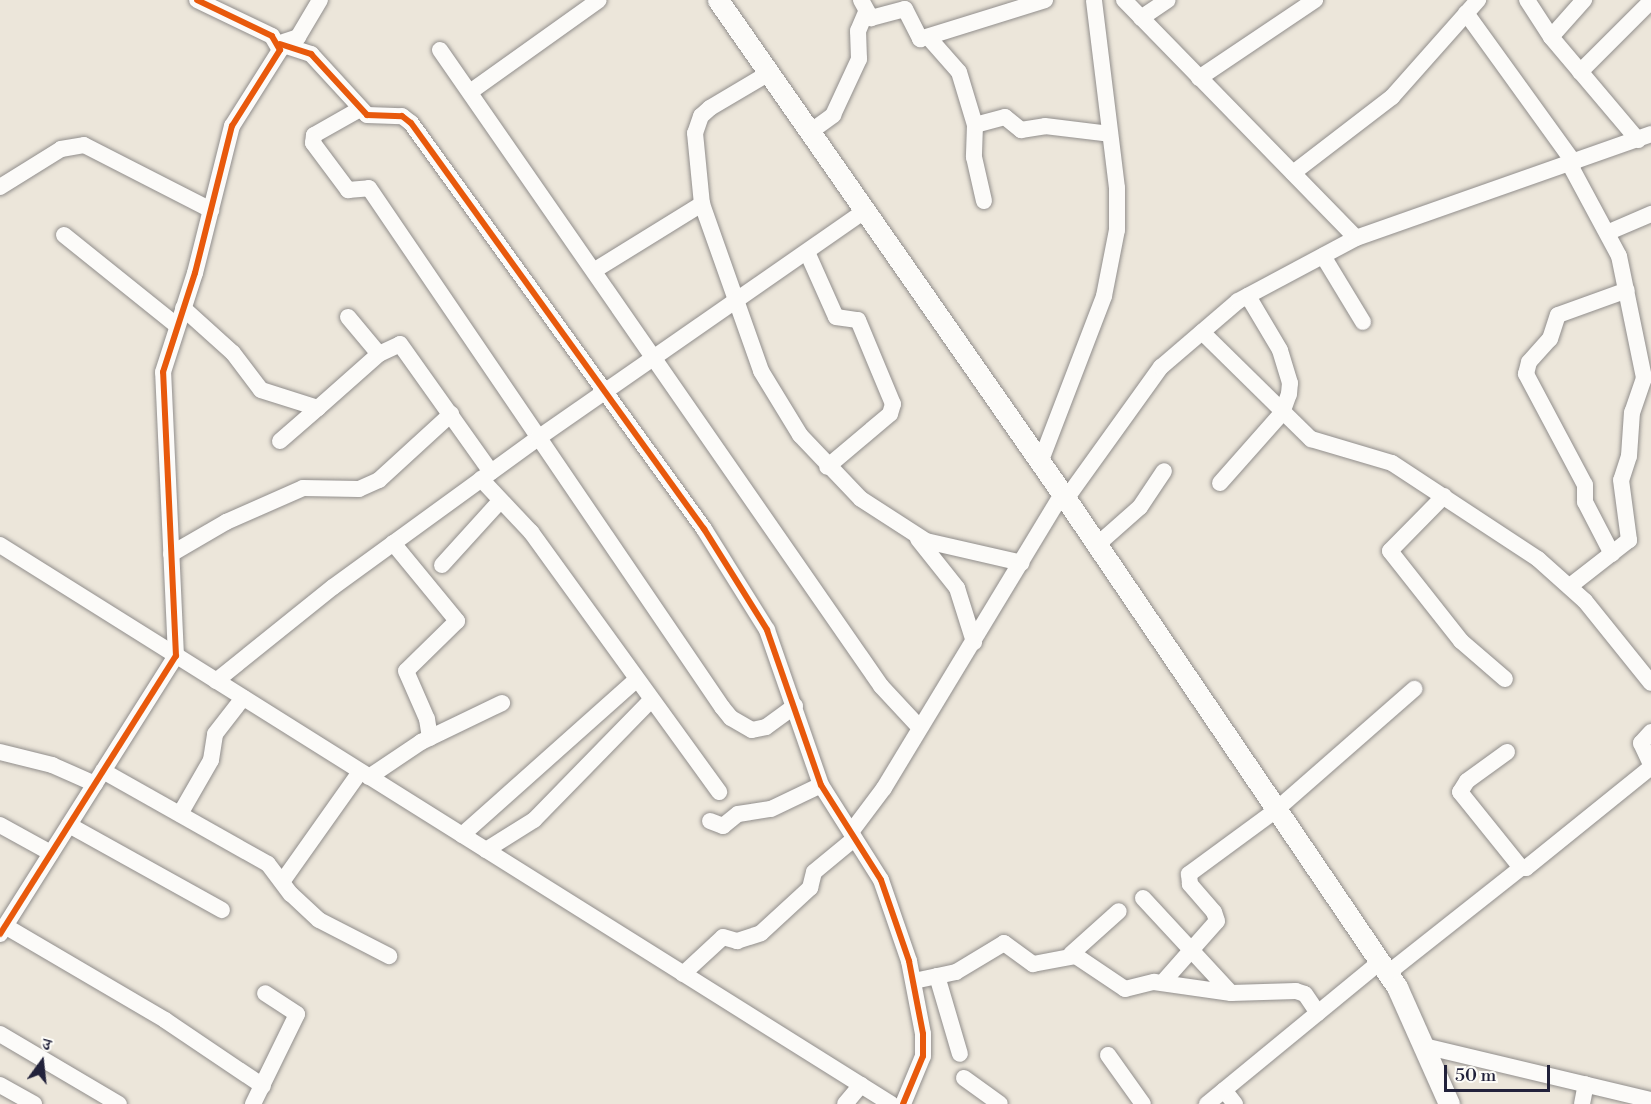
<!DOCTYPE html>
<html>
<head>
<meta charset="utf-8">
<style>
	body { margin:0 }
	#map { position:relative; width:1651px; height:1104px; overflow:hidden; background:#ece6da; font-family:"Libre Bodoni","Noto Serif Devanagari",serif }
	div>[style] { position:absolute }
	.roads { filter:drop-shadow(0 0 2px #918e8c) drop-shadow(0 0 2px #918e8c) }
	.minor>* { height:16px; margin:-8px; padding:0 8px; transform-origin:8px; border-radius:8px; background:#fcfbf9 }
	.major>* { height:21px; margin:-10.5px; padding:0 10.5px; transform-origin:10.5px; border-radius:10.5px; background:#fcfbf9 }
	.cycleway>* { height:6px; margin:-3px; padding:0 3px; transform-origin:3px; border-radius:3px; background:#e8590c }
	span { translate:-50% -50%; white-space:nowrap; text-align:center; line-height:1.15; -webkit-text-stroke:5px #fdfcf7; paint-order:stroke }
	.north { position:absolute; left:12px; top:1032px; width:60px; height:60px; -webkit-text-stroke:4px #fdfcf7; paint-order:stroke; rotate:15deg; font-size:16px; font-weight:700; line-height:24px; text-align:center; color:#22223b }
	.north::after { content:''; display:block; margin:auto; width:21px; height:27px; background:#22223b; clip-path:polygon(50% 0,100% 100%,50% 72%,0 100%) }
	.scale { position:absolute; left:1444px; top:1065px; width:106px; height:27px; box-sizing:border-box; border:3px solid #22223b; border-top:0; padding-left:8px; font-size:18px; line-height:21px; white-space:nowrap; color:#22223b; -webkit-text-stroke:4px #fdfcf7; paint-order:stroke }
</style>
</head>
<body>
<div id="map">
	<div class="roads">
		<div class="minor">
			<i style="left:861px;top:0;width:21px;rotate:61deg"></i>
			<i style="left:871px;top:18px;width:35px;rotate:-15deg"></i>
			<i style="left:905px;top:9px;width:34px;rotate:63deg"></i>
			<i style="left:920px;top:39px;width:131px;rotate:-17.3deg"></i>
			<i style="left:1124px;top:0;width:332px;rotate:45.7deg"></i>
			<i style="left:1527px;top:0;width:44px;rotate:57deg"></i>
			<i style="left:1551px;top:37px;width:135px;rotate:49.8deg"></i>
			<i style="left:1466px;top:13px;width:185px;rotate:54.2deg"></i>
			<i style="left:1141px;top:18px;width:32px;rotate:-34deg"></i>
			<i style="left:1551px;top:37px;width:50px;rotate:-48.3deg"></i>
			<i style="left:929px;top:38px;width:45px;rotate:48.6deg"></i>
			<i style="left:959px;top:72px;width:55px;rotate:73.2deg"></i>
			<i style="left:975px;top:125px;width:32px;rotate:92deg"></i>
			<i style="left:974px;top:157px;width:45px;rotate:77.2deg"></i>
			<i style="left:280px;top:43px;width:19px;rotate:-18deg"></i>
			<i style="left:298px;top:37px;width:43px;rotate:-59.3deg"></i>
			<i style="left:280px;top:44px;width:33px;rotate:18deg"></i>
			<i style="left:311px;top:54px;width:83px;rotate:47.4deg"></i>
			<i style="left:367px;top:115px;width:35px;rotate:2deg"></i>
			<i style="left:402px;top:116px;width:11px;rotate:38deg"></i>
			<i style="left:411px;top:123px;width:501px;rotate:54.18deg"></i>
			<i style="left:704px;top:529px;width:119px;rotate:58deg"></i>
			<i style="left:767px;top:630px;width:164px;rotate:70.8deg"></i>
			<i style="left:821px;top:785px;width:112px;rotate:57.7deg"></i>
			<i style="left:881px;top:880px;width:86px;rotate:70.9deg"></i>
			<i style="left:909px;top:961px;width:74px;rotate:79.1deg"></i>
			<i style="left:923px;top:1034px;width:22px;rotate:90deg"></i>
			<i style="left:923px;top:1056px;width:52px;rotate:112.6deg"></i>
			<i style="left:440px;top:50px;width:774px;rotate:55.26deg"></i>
			<i style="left:881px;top:686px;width:57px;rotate:47.1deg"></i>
			<i style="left:1580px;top:72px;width:100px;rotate:-45deg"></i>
			<i style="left:769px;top:73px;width:69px;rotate:149.3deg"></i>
			<i style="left:710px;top:108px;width:12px;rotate:138deg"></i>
			<i style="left:701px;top:116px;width:18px;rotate:109deg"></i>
			<i style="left:695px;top:133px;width:71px;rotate:84.4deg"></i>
			<i style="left:702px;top:204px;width:177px;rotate:70.5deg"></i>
			<i style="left:761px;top:371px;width:75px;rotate:58.6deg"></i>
			<i style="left:800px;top:435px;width:88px;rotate:46.4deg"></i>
			<i style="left:861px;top:499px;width:77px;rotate:32.9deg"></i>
			<i style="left:926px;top:541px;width:98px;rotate:12.9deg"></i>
			<i style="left:1199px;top:78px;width:140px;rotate:-33.9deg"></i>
			<i style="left:470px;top:92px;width:158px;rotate:-35.5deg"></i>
			<i style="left:360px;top:109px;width:53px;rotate:150.5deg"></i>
			<i style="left:314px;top:135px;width:8px;rotate:97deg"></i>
			<i style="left:313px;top:143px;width:59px;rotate:53.3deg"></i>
			<i style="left:348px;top:190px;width:21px;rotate:-5deg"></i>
			<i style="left:369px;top:188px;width:628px;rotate:55.78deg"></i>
			<i style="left:722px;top:707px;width:14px;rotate:51deg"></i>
			<i style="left:731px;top:718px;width:24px;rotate:30deg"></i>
			<i style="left:752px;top:730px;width:14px;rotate:-12deg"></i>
			<i style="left:766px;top:727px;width:36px;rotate:-36deg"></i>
			<i style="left:975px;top:125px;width:31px;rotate:-15deg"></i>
			<i style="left:1005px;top:117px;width:21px;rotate:39deg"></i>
			<i style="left:1021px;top:130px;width:24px;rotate:-9deg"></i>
			<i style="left:1045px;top:126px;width:65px;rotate:7deg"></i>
			<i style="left:810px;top:132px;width:29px;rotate:-36deg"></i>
			<i style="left:833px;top:115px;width:62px;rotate:-65.1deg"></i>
			<i style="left:859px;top:59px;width:28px;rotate:-92deg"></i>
			<i style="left:858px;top:31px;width:21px;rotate:-67deg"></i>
			<i style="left:1570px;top:165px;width:103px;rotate:61.7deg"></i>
			<i style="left:1619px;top:256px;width:125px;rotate:78.4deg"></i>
			<i style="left:1644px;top:378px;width:36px;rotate:109deg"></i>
			<i style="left:1632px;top:412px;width:44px;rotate:93.9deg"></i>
			<i style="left:1629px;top:456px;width:25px;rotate:108deg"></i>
			<i style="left:1621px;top:480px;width:61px;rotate:82.4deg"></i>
			<i style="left:1629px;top:540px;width:75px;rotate:142.1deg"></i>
			<i style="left:1293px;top:173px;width:125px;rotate:-37.5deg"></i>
			<i style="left:1392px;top:97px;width:130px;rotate:-48.4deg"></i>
			<i style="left:0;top:187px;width:72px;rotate:-31.9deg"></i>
			<i style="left:61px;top:149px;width:23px;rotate:-10deg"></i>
			<i style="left:84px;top:145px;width:143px;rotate:27.1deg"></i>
			<i style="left:1609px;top:232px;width:46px;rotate:-23.2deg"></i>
			<i style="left:64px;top:235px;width:145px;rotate:38.8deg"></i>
			<i style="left:807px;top:252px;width:71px;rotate:66deg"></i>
			<i style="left:836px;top:317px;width:22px;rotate:8deg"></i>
			<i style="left:858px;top:320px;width:91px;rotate:67.4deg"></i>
			<i style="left:893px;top:404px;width:10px;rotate:107deg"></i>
			<i style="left:890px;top:414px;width:82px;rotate:139.9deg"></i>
			<i style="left:1323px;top:256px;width:77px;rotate:58.8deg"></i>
			<i style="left:595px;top:270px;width:126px;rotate:-31.7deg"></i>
			<i style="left:183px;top:308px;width:67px;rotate:42deg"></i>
			<i style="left:233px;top:353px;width:46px;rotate:52.9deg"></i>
			<i style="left:261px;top:390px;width:60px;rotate:17.5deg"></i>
			<i style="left:318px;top:408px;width:81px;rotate:-41.5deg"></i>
			<i style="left:379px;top:354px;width:23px;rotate:-25deg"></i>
			<i style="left:400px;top:344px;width:157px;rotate:54.6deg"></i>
			<i style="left:348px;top:317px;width:48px;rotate:50deg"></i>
			<i style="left:1202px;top:332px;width:153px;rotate:44.5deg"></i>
			<i style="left:1311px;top:439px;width:84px;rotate:16.5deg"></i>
			<i style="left:1392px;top:463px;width:175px;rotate:33.3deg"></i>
			<i style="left:1538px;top:559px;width:63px;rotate:41.8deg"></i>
			<i style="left:1585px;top:601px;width:105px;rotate:51.2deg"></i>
			<i style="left:280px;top:441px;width:50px;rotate:-41deg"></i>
			<i style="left:1040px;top:463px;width:179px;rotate:-69deg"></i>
			<i style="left:1104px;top:296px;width:67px;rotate:-78.9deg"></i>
			<i style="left:1117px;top:230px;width:42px;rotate:-90deg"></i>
			<i style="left:1117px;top:188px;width:189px;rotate:-97deg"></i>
			<i style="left:481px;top:479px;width:73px;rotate:46.7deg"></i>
			<i style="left:531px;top:532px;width:321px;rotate:54.1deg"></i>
			<i style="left:1220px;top:483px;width:94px;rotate:-48.5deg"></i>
			<i style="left:1282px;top:413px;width:20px;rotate:-70deg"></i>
			<i style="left:1289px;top:394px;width:11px;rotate:-85deg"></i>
			<i style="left:1290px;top:383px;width:34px;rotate:-107deg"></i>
			<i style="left:1280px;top:350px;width:63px;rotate:-120.7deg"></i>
			<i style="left:1444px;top:496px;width:77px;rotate:134.5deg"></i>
			<i style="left:1390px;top:551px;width:115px;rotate:51.7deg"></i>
			<i style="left:1461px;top:641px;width:58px;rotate:40.8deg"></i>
			<i style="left:1066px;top:499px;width:163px;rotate:-54.3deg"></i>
			<i style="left:1161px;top:367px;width:101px;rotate:-40.6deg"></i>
			<i style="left:1238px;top:301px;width:134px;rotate:-28.1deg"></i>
			<i style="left:1356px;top:238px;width:313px;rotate:-19.4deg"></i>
			<i style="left:918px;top:539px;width:63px;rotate:51.5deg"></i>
			<i style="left:957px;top:588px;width:57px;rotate:72.5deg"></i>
			<i style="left:393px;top:543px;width:101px;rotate:50.6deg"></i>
			<i style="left:457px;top:621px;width:71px;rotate:135.6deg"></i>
			<i style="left:406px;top:671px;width:52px;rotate:66.4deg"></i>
			<i style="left:427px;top:719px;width:19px;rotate:81deg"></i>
			<i style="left:0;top:545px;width:1052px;rotate:32.1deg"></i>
			<i style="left:1097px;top:545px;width:57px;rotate:-41.5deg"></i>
			<i style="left:1140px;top:507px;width:43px;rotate:-56.3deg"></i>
			<i style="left:171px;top:554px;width:64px;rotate:-30.2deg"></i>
			<i style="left:226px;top:522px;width:84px;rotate:-23.8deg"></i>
			<i style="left:303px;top:488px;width:56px;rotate:1deg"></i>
			<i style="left:359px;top:489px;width:22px;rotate:-24deg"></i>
			<i style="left:379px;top:480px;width:98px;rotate:-42.5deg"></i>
			<i style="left:1612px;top:554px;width:59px;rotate:-117.4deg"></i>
			<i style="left:1585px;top:502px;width:17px;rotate:-90deg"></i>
			<i style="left:1585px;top:485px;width:126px;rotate:-118deg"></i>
			<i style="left:1526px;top:374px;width:12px;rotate:-76deg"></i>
			<i style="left:1529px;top:362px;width:31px;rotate:-48deg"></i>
			<i style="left:1550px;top:339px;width:25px;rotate:-72deg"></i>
			<i style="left:1558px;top:315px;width:73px;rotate:-19.9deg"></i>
			<i style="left:442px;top:565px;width:86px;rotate:-47.8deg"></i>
			<i style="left:216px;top:681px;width:150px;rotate:-38.8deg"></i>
			<i style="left:333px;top:587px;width:253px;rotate:-36deg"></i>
			<i style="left:538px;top:438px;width:398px;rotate:-34.8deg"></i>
			<i style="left:1651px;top:732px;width:15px;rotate:132deg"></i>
			<i style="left:1641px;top:743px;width:23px;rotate:65deg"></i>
			<i style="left:0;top:752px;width:54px;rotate:14deg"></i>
			<i style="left:52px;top:765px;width:47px;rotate:23.8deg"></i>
			<i style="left:1507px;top:752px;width:49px;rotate:144.1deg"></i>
			<i style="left:1467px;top:781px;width:13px;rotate:122deg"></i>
			<i style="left:1460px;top:792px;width:97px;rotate:51.2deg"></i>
			<i style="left:1521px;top:868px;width:5px"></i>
			<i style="left:1526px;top:868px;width:161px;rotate:-38.9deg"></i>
			<i style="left:103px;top:771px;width:189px;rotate:29.4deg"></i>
			<i style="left:268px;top:864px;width:38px;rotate:53deg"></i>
			<i style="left:291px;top:894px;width:38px;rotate:43deg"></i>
			<i style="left:319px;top:920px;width:79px;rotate:27.2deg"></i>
			<i style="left:369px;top:777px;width:63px;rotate:-33.9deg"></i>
			<i style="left:421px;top:742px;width:90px;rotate:-25.7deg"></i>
			<i style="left:180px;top:814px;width:62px;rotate:-60.1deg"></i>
			<i style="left:211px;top:760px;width:26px;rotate:-81deg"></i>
			<i style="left:215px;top:734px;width:46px;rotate:-52.1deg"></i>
			<i style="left:710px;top:821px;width:14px;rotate:21deg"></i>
			<i style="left:723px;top:826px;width:19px;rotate:-39deg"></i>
			<i style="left:738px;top:814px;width:33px;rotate:-9deg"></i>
			<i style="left:771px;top:809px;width:55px;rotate:-25.6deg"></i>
			<i style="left:0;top:825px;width:58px;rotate:28.8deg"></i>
			<i style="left:69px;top:825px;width:175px;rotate:29.1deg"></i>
			<i style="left:851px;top:832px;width:55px;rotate:-53.1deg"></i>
			<i style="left:884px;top:788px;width:344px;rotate:-58.8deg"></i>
			<i style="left:462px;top:835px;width:233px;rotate:-41.7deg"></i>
			<i style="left:486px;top:850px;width:57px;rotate:-32deg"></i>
			<i style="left:534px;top:820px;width:168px;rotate:-45.7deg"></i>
			<i style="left:282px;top:882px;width:135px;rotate:-54.7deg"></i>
			<i style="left:1143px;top:898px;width:129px;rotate:47.2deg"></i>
			<i style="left:5px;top:926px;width:186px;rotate:30.4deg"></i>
			<i style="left:165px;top:1020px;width:118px;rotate:34deg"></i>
			<i style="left:0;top:934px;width:329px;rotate:-57.7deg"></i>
			<i style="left:176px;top:656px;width:284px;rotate:-92.6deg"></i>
			<i style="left:163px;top:372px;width:104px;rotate:-72.1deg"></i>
			<i style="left:195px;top:273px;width:152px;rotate:-75.9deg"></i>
			<i style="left:232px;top:126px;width:90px;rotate:-57.7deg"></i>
			<i style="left:280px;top:50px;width:16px;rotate:-120deg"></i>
			<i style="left:272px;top:36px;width:83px;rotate:-154.4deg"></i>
			<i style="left:1071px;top:954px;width:64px;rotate:-41.9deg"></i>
			<i style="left:1388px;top:973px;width:169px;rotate:-38.3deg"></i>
			<i style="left:683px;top:974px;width:54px;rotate:-42.8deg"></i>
			<i style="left:723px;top:937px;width:15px;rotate:16deg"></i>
			<i style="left:737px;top:941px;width:25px;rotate:-18deg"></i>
			<i style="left:761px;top:933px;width:67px;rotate:-42.6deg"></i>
			<i style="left:810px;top:888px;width:16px;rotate:-76deg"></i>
			<i style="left:814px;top:872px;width:52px;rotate:-39.5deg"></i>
			<i style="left:937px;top:976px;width:81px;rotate:73.6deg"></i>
			<i style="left:914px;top:981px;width:43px;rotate:-12.1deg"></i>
			<i style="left:956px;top:972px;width:56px;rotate:-31.1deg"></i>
			<i style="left:1004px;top:943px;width:36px;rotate:36deg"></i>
			<i style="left:1033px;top:964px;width:44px;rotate:-10.5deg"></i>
			<i style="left:1076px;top:956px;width:59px;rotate:34deg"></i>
			<i style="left:1125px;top:989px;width:30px;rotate:-14deg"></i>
			<i style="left:1154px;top:982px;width:78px;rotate:8.1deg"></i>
			<i style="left:1231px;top:993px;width:65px;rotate:-1.8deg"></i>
			<i style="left:1296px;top:991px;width:9px;rotate:18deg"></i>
			<i style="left:1305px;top:994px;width:23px;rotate:56deg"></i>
			<i style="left:1163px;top:982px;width:81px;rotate:-48.5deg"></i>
			<i style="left:1217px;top:921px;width:9px;rotate:-108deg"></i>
			<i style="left:1214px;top:912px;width:37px;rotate:-131deg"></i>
			<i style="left:1190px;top:884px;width:10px;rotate:-96deg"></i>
			<i style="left:1189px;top:874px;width:108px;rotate:-36.3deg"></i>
			<i style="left:1276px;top:810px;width:184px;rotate:-41.2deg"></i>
			<i style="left:0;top:1034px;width:138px;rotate:30.5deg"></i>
			<i style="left:1424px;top:1046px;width:233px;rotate:13.4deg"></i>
			<i style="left:1108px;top:1055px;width:60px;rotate:54.5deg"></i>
			<i style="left:964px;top:1078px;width:44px;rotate:35.8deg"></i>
			<i style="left:0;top:1085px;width:39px;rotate:29deg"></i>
			<i style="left:1224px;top:1090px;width:18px;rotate:52deg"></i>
			<i style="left:253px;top:1104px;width:100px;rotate:-63.9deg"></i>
			<i style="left:297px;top:1014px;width:38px;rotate:-147deg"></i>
			<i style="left:845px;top:1104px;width:25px;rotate:-50deg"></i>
			<i style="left:1207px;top:1104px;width:224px;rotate:-39.4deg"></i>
			<i style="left:1582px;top:1104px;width:20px;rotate:-79deg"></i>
		</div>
		<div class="major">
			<i style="left:718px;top:0;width:608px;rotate:55.11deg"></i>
			<i style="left:1066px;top:499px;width:590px;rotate:55.85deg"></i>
			<i style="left:1397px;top:987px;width:128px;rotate:66deg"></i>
		</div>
	</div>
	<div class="cycleway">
		<i style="left:280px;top:44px;width:33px;rotate:18deg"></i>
		<i style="left:311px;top:54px;width:83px;rotate:47.4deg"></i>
		<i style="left:367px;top:115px;width:35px;rotate:2deg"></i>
		<i style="left:402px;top:116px;width:11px;rotate:38deg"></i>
		<i style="left:411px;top:123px;width:501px;rotate:54.18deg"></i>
		<i style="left:704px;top:529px;width:119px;rotate:58deg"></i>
		<i style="left:767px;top:630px;width:164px;rotate:70.8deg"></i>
		<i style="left:821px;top:785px;width:112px;rotate:57.7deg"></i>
		<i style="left:881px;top:880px;width:86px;rotate:70.9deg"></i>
		<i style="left:909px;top:961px;width:74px;rotate:79.1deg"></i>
		<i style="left:923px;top:1034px;width:22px;rotate:90deg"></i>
		<i style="left:923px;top:1056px;width:52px;rotate:112.6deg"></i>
		<i style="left:0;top:934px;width:329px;rotate:-57.7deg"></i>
		<i style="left:176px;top:656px;width:284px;rotate:-92.6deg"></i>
		<i style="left:163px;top:372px;width:104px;rotate:-72.1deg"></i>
		<i style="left:195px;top:273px;width:152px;rotate:-75.9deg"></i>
		<i style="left:232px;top:126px;width:90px;rotate:-57.7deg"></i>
		<i style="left:280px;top:50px;width:16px;rotate:-120deg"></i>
		<i style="left:272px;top:36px;width:83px;rotate:-154.4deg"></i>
	</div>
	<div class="north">उ</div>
	<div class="scale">50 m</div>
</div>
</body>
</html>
